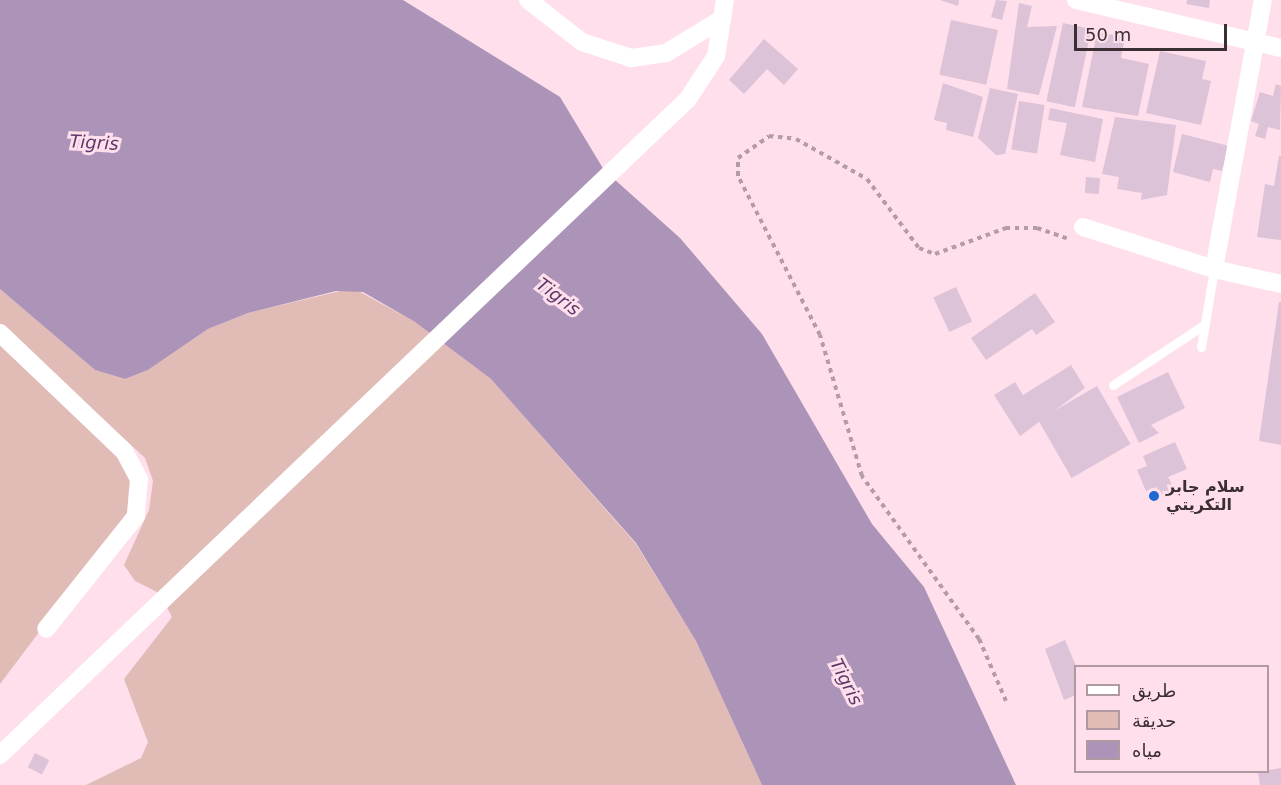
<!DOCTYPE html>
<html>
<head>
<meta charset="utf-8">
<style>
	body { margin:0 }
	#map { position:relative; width:1281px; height:785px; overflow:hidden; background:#ffdfec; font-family:"DejaVu Sans","Noto Naskh Arabic",sans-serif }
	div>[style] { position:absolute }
	.green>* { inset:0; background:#e1bcb7 }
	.water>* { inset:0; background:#ac94b8 }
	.building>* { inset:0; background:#dcc3d7; transform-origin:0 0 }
	.path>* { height:4px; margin-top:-2px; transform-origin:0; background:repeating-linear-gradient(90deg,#b49ca6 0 4.5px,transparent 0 9px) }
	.service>* { height:9px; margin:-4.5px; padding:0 4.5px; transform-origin:4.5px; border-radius:4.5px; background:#fff }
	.minor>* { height:18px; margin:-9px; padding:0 9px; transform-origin:9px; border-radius:9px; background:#fff }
	.dots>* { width:16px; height:16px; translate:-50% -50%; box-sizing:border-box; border:3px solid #ffdfec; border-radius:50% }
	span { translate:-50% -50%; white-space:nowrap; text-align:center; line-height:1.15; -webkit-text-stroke:6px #ffdfec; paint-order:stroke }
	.poi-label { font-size:16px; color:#3b2f34; font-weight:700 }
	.left { translate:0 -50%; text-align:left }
	.water-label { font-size:18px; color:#5a396a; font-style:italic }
	.legend { position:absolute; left:1074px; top:665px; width:195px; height:108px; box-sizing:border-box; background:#ffdfec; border:2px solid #b199a2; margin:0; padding:8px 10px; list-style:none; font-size:18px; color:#3b2f34 }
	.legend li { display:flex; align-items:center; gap:12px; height:30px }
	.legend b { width:30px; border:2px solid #b199a2 }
	.scale { position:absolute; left:1074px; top:24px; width:153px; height:27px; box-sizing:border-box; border:3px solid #3b2f34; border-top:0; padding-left:8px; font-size:18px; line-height:21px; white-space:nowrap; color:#3b2f34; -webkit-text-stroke:4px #ffdfec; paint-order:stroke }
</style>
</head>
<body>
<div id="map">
	<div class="green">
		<i style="clip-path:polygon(353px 288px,415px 322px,491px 379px,636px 544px,696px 641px,762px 785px,86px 785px,141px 758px,148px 742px,124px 679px,172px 617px,159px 593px,135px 581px,124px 565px,149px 510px,153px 481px,145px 458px,0 324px,0 289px,95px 370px,125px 379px,148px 370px,208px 329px,248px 313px)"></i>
		<i style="clip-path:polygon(0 345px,119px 459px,133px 482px,129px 513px,0 684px)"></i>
	</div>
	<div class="water">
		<i style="clip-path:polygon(0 0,403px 0,560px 97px,604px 170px,680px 238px,762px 334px,872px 524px,924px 587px,1016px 785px,762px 785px,696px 641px,636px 543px,491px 379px,415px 322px,363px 292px,336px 291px,248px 313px,208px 329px,148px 370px,125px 379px,95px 370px,0 289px)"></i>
	</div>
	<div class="building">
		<i style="clip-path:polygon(940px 0,959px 0,958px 6px)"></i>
		<i style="clip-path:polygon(996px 0,1007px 1px,1002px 20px,991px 17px)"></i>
		<i style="clip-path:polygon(1187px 0,1210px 0,1209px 8px,1186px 4px)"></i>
		<i style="clip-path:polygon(1019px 3px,1032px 6px,1027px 27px,1057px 26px,1039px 95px,1007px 89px)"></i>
		<i style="left:951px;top:20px;width:48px;height:56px;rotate:12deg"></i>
		<i style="left:1063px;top:23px;width:29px;height:80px;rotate:12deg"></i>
		<i style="clip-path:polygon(1097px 32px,1125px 37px,1121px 58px,1149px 64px,1138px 116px,1082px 107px)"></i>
		<i style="clip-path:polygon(764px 39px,798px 69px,784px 85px,767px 69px,744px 94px,729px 80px)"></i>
		<i style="clip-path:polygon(1160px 51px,1206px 61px,1202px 79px,1211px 81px,1201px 125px,1146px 113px)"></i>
		<i style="clip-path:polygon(943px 83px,983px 97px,973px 137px,946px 130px,947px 123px,934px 120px)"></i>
		<i style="clip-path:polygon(1276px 84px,1281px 86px,1280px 130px,1268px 127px,1265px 139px,1255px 136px,1259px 124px,1251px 121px,1260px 92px,1273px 96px)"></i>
		<i style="clip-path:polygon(990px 88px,1018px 94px,1005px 154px,996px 155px,978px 138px)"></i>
		<i style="left:1019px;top:101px;width:26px;height:49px;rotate:9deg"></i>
		<i style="clip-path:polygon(1050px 108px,1103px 119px,1095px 162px,1060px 155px,1067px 123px,1048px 120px)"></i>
		<i style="clip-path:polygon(1115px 117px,1176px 125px,1167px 195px,1141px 200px,1142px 193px,1117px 189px,1119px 177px,1102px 174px)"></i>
		<i style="clip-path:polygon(1182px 134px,1229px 146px,1222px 171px,1213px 169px,1210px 182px,1173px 172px)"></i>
		<i style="clip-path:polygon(1279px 156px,1281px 156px,1281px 240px,1257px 237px,1265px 184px,1274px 186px)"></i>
		<i style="left:1086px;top:177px;width:14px;height:16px;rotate:4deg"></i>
		<i style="left:956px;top:287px;width:38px;height:25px;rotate:65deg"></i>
		<i style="clip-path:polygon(1035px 293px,1055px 322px,1036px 335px,1032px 329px,986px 360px,971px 338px)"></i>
		<i style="clip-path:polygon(1279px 302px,1281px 302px,1281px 445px,1259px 441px)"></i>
		<i style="clip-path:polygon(1071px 365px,1085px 388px,1020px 436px,994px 395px,1015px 382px,1023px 395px)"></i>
		<i style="clip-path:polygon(1168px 372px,1185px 408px,1151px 425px,1159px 433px,1139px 443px,1117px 397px)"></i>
		<i style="left:1097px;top:386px;width:67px;height:68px;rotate:60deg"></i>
		<i style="clip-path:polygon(1175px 442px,1187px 469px,1168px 477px,1174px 489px,1160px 495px,1156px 487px,1146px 491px,1137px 470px,1147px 466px,1143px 456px)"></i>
		<i style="clip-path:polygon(1065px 640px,1076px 666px,1076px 695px,1064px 700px,1045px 649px)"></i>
		<i style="left:35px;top:753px;width:16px;height:16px;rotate:27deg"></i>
		<i style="clip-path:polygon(1281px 768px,1281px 785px,1260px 785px,1258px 772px)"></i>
	</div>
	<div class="path">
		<i style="left:1006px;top:701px;width:68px;rotate:-113.5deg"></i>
		<i style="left:979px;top:639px;width:201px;rotate:-125.7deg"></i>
		<i style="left:862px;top:476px;width:147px;rotate:-106.6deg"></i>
		<i style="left:820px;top:335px;width:179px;rotate:-117.3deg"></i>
		<i style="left:738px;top:176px;width:18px;rotate:-90deg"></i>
		<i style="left:738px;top:158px;width:38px;rotate:-35deg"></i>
		<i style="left:769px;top:136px;width:27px;rotate:6deg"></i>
		<i style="left:796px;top:139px;width:81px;rotate:29.4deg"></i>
		<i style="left:867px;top:179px;width:86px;rotate:53deg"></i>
		<i style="left:919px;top:248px;width:17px;rotate:21deg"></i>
		<i style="left:935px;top:254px;width:76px;rotate:-20.1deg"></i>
		<i style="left:1006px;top:228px;width:31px"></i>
		<i style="left:1037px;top:228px;width:34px;rotate:19deg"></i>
	</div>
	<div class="service">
		<i style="left:1201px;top:347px;width:79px;rotate:-80.5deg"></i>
		<i style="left:1113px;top:385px;width:110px;rotate:-33.5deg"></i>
	</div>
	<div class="minor">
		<i style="left:528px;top:0;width:68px;rotate:37.9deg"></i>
		<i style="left:582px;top:42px;width:52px;rotate:18.1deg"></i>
		<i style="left:631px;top:58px;width:35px;rotate:-8deg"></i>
		<i style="left:666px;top:53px;width:66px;rotate:-31.3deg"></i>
		<i style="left:1076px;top:0;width:211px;rotate:13.2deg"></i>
		<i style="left:1083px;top:227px;width:138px;rotate:17.8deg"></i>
		<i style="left:1214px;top:269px;width:69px;rotate:12.6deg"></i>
		<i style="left:1214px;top:269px;width:273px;rotate:-79.7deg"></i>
		<i style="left:0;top:333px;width:171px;rotate:43.6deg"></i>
		<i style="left:124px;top:451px;width:32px;rotate:62deg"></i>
		<i style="left:139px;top:479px;width:37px;rotate:95deg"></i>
		<i style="left:136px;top:516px;width:144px;rotate:128.5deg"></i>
		<i style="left:0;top:755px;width:951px;rotate:-43.64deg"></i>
		<i style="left:688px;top:99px;width:51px;rotate:-56.9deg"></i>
		<i style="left:716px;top:56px;width:57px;rotate:-80.9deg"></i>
	</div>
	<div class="dots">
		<i style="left:1154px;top:496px;background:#1d68d3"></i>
	</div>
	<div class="poi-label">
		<span class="left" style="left:1166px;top:496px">سلام جابر<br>التكريتي</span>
	</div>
	<div class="water-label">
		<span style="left:94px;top:143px;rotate:3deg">Tigris</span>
		<span style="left:558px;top:297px;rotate:37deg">Tigris</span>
		<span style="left:846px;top:682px;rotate:63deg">Tigris</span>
	</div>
	<ul class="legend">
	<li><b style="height:8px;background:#fff"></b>طريق</li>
	<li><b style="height:16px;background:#e1bcb7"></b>حديقة</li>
	<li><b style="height:16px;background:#ac94b8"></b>مياه</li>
	</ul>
	<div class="scale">50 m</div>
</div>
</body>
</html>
